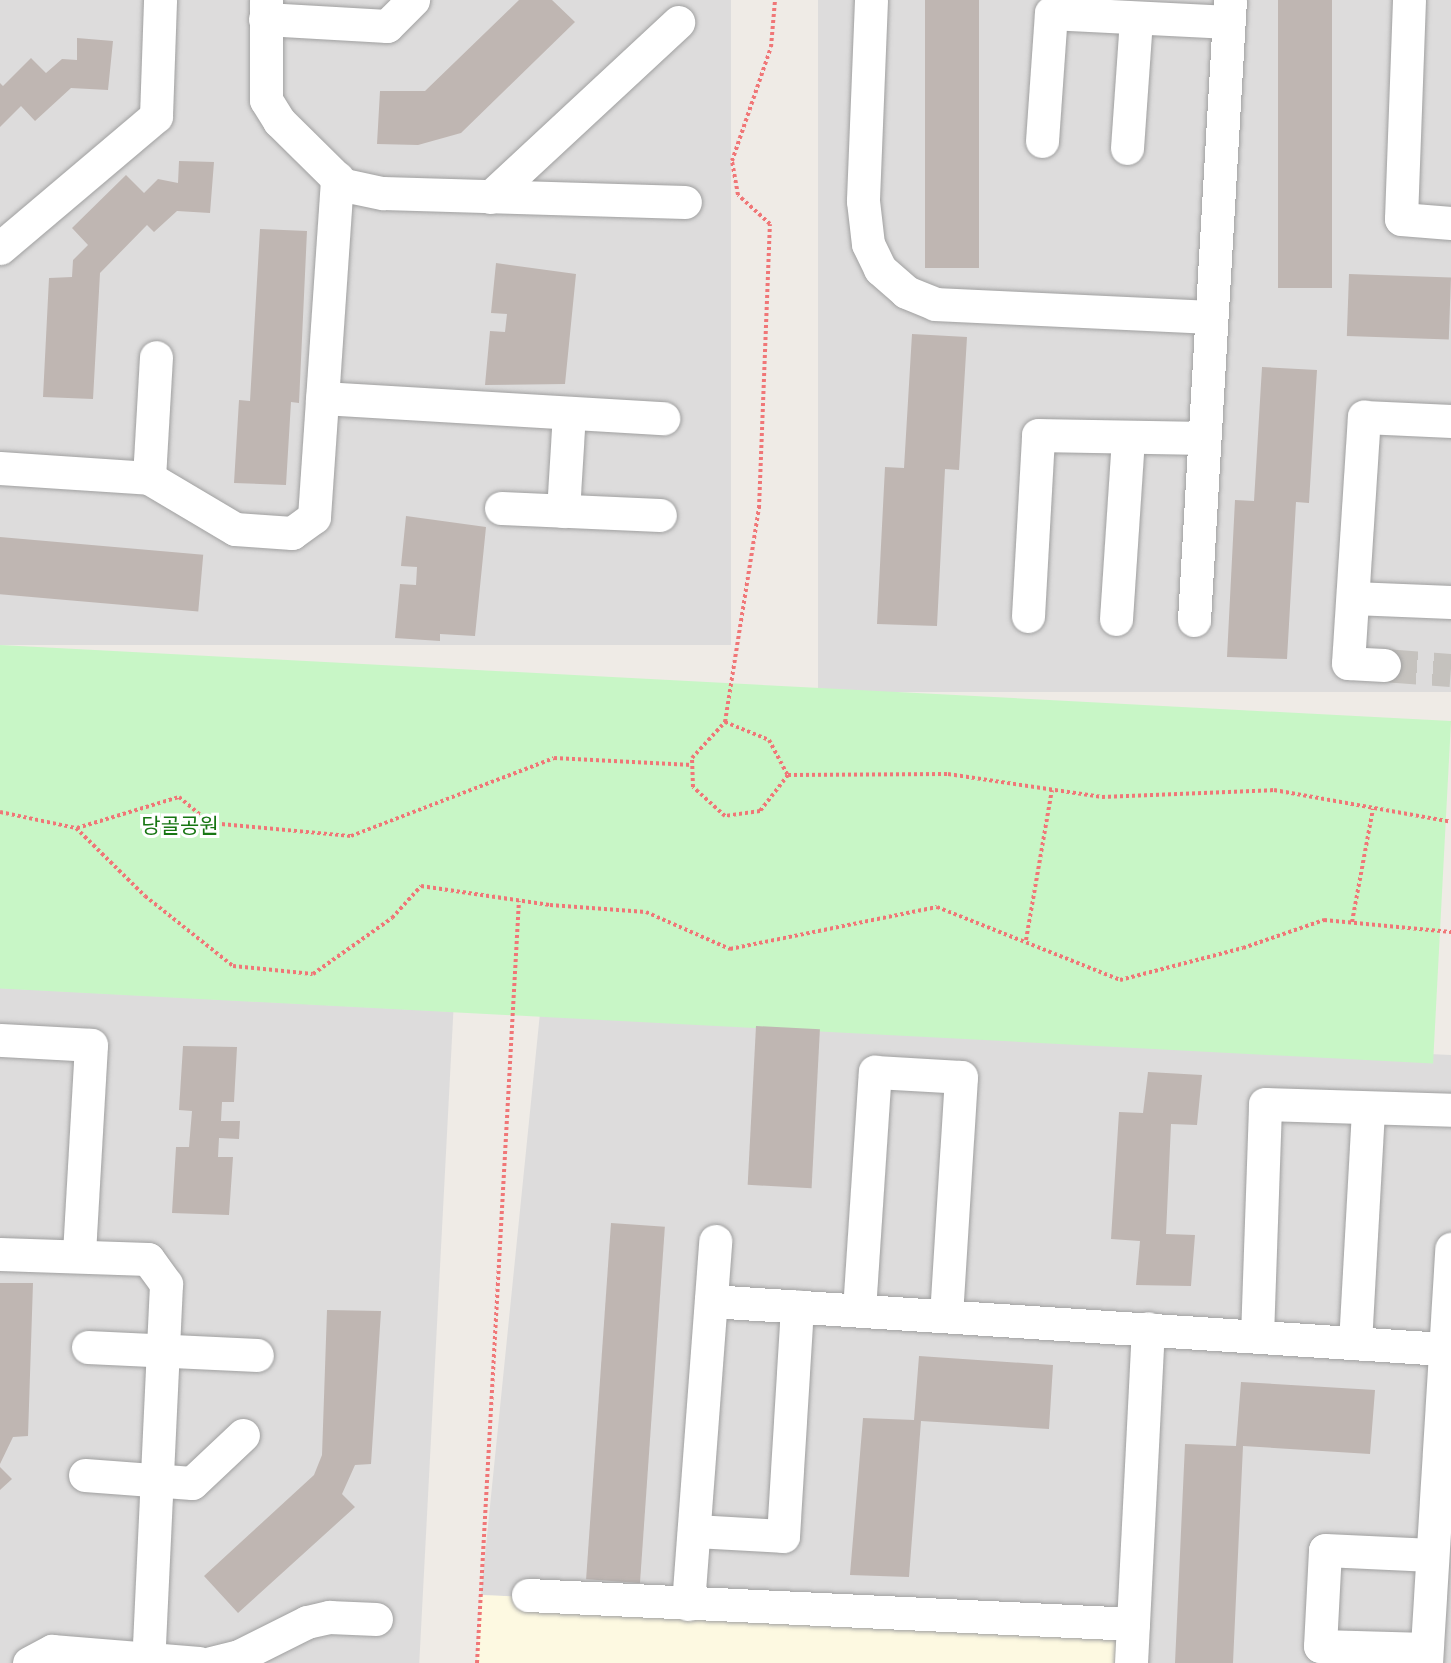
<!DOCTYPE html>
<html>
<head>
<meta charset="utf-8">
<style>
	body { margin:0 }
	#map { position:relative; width:1451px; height:1663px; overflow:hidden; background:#efebe6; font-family:Inter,"Noto Sans KR",sans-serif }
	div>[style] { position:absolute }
	.residential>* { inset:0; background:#dddcdc; transform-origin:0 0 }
	.education>* { inset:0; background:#fdf9e1 }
	.park>* { inset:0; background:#c8f6c6; transform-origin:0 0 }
	.building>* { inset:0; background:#bfb6b2; transform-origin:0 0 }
	.minor-tunnel>* { height:33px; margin-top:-16.5px; transform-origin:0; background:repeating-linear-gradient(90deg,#c5c2be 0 33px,transparent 0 49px) }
	.path>* { height:4px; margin-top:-2px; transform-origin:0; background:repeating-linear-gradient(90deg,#f07677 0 3px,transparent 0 6px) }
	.roads { filter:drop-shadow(0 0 2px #a0a0a0) drop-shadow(0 0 2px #a0a0a0) }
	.minor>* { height:33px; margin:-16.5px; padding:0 16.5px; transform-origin:16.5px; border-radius:16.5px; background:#fff }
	span { translate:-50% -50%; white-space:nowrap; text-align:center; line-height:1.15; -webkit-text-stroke:6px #fff; paint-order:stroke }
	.park-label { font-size:21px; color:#177613 }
</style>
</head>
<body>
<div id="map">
	<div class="residential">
		<i style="left:0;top:0;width:731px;height:645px"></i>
		<i style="left:818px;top:0;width:633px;height:692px"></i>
		<i style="left:0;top:988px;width:454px;height:675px;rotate:3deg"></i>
		<i style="clip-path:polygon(540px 1013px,1451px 1055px,1451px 1663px,1132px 1663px,1132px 1624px,481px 1595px)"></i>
	</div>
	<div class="education">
		<i style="clip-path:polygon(481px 1595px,1133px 1624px,1129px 1663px,477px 1663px)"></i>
	</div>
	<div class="park">
		<i style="left:0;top:645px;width:1453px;height:343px;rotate:3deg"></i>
	</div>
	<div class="building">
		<i style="clip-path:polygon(519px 0,552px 0,575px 22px,461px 133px,418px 145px,377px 144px,380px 91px,425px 91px)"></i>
		<i style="left:925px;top:0;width:54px;height:268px"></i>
		<i style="left:1278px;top:0;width:54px;height:288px"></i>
		<i style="clip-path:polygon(77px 38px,113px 41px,108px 90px,71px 88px,35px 121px,21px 106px,0 127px,0 83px,3px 86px,31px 58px,46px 73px,62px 59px,77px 60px)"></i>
		<i style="clip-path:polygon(179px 161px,214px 162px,210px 213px,177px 211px,154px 232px,147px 225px,100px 273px,93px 399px,43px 397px,49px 278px,72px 277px,73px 260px,88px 245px,72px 228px,126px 175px,144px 193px,158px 179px,178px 183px)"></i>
		<i style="clip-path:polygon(260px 229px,307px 231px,299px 403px,291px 402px,286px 485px,234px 483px,239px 400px,250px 401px)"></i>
		<i style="clip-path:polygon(496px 263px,576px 274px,565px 384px,485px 385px,490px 331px,505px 332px,507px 314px,491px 313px)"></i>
		<i style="left:1349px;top:274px;width:102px;height:62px;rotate:2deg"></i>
		<i style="clip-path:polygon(912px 334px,967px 337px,959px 470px,945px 469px,937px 626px,877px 624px,885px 467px,904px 468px)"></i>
		<i style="clip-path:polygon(1262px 367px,1317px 370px,1309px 503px,1296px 502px,1287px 659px,1227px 657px,1235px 500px,1254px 501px)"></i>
		<i style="clip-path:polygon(406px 516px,486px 527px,475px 636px,440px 634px,440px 641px,395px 638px,400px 584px,416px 585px,417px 567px,401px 566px)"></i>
		<i style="left:0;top:537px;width:204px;height:57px;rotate:5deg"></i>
		<i style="left:756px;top:1026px;width:64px;height:159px;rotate:3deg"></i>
		<i style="clip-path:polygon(183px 1046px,237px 1047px,234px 1102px,222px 1102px,221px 1121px,240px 1121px,239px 1139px,219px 1138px,218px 1157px,233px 1157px,229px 1215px,172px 1213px,176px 1147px,189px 1147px,192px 1111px,179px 1110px)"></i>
		<i style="clip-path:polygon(1148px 1072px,1202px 1075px,1197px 1125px,1171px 1124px,1166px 1234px,1195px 1235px,1191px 1286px,1136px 1285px,1140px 1241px,1111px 1239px,1119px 1112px,1143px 1113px)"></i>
		<i style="left:611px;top:1223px;width:54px;height:357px;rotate:4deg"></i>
		<i style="clip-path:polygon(0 1283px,33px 1283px,28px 1436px,13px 1437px,0 1464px)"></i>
		<i style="clip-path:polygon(327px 1310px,381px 1311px,371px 1464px,355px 1465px,342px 1494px,355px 1507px,238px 1613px,204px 1576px,314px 1475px,322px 1455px)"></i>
		<i style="clip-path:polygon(919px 1356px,1053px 1365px,1049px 1429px,921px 1421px,909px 1577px,850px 1575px,863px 1418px,914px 1420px)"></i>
		<i style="clip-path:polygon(1241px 1382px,1375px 1390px,1370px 1454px,1243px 1446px,1233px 1663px,1175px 1663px,1185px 1444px,1236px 1446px)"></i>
		<i style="clip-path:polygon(0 1467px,12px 1479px,0 1490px)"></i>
	</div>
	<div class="minor-tunnel">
		<i style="left:1384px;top:665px;width:67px;rotate:4.3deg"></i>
	</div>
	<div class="path">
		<i style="left:725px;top:722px;width:217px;rotate:-81deg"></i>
		<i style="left:759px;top:508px;width:284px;rotate:-87.8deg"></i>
		<i style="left:770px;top:224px;width:43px;rotate:-137.8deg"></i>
		<i style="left:738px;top:195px;width:35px;rotate:-100deg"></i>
		<i style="left:732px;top:161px;width:120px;rotate:-71.1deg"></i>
		<i style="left:771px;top:47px;width:47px;rotate:-85.1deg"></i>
		<i style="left:725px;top:722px;width:48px;rotate:22.2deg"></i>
		<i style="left:769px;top:740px;width:40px;rotate:62deg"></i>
		<i style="left:788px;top:775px;width:46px;rotate:127.9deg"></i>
		<i style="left:760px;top:811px;width:35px;rotate:172deg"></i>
		<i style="left:725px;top:816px;width:43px;rotate:-137.8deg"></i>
		<i style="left:693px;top:787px;width:29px;rotate:-92deg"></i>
		<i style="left:692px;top:758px;width:49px;rotate:-47.5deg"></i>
		<i style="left:788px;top:775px;width:160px;rotate:-0.4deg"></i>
		<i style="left:948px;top:774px;width:156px;rotate:8.5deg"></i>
		<i style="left:1102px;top:797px;width:172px;rotate:-2.3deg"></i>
		<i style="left:1274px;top:790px;width:180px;rotate:10.2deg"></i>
		<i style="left:0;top:812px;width:78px;rotate:11.9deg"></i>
		<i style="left:76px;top:828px;width:97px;rotate:44.6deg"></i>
		<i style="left:145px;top:896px;width:112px;rotate:38.5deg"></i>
		<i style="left:233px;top:966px;width:80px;rotate:5.7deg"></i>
		<i style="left:313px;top:974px;width:97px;rotate:-35.3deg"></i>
		<i style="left:392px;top:918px;width:43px;rotate:-47.8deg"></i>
		<i style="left:421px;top:886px;width:130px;rotate:8.4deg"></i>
		<i style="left:550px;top:905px;width:96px;rotate:4.2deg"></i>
		<i style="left:646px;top:912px;width:92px;rotate:23.8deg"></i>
		<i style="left:730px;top:949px;width:211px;rotate:-11.5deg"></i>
		<i style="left:937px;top:907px;width:197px;rotate:21.7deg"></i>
		<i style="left:1120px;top:980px;width:127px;rotate:-14.6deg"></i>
		<i style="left:1243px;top:948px;width:86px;rotate:-19.1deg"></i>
		<i style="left:1324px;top:920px;width:128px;rotate:5.4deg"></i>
		<i style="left:77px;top:828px;width:107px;rotate:-16.9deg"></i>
		<i style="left:179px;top:797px;width:40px;rotate:40deg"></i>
		<i style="left:210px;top:823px;width:142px;rotate:5.3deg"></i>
		<i style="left:351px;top:836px;width:217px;rotate:-21deg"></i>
		<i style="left:554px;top:758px;width:138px;rotate:2.9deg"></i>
		<i style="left:1352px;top:922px;width:115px;rotate:-79.5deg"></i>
		<i style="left:1026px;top:940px;width:152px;rotate:-80.2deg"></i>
		<i style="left:477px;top:1663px;width:763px;rotate:-86.85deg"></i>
	</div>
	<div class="roads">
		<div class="minor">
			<i style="left:266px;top:0;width:100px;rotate:90deg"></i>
			<i style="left:266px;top:100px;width:25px;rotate:58deg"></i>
			<i style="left:279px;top:121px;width:91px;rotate:44.6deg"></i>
			<i style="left:344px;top:185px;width:40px;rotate:12deg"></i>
			<i style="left:383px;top:193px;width:302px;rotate:1.7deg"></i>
			<i style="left:871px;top:0;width:201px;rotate:92.3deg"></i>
			<i style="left:863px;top:201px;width:43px;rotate:83.4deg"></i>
			<i style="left:868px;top:244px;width:28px;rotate:64deg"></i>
			<i style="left:880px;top:269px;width:35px;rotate:41deg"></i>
			<i style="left:906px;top:292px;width:31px;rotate:22deg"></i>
			<i style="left:935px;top:304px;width:276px;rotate:2.7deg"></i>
			<i style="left:1409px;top:0;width:219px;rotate:92.1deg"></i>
			<i style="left:1401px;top:219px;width:50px;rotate:4.6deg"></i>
			<i style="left:265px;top:19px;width:122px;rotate:3.3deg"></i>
			<i style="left:387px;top:26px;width:37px;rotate:-45deg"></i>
			<i style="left:1042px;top:141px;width:128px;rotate:-86deg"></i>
			<i style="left:1051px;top:13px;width:177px;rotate:2.9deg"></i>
			<i style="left:1127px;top:148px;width:130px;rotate:-86deg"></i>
			<i style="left:490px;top:197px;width:257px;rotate:-42.9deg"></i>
			<i style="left:0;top:248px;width:204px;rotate:-40.2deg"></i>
			<i style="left:156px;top:116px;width:116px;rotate:-88deg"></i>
			<i style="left:322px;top:398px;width:342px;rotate:3.4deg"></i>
			<i style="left:0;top:468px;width:149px;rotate:3.8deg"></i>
			<i style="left:149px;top:478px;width:100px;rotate:30.7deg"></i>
			<i style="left:235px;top:529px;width:57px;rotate:4deg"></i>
			<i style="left:292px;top:533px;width:27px;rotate:-36deg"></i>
			<i style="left:314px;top:517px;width:340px;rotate:-86.1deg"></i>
			<i style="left:149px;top:478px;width:121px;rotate:-86.7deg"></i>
			<i style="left:501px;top:508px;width:159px;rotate:2.5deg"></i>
			<i style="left:563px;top:511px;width:98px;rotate:-86.5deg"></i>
			<i style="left:1353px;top:598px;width:98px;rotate:2.3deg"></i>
			<i style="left:1028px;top:616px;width:181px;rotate:-86.8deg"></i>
			<i style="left:1038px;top:435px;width:166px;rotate:1deg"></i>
			<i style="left:1116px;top:619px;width:182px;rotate:-86.2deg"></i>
			<i style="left:1194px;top:620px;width:621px;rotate:-86.68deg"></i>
			<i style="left:1384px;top:665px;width:36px;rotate:-177deg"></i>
			<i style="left:1348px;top:663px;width:247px;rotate:-86.3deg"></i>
			<i style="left:1364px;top:417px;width:87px;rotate:2.6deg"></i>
			<i style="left:0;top:1040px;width:91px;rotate:3.1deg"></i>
			<i style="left:91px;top:1045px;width:211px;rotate:93.3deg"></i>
			<i style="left:0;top:1254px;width:148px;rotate:1.9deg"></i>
			<i style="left:148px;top:1259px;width:31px;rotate:54deg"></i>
			<i style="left:166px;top:1284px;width:379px;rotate:92.7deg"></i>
			<i style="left:711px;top:1301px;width:735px;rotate:3.75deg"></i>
			<i style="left:859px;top:1310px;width:239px;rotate:-86.2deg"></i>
			<i style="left:875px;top:1072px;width:86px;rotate:3.3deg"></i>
			<i style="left:961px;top:1077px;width:239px;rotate:93.6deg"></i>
			<i style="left:1257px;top:1336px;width:232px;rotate:-88deg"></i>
			<i style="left:1265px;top:1104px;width:186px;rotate:1.8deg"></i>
			<i style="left:1355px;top:1343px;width:235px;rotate:-86.8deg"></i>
			<i style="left:88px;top:1347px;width:169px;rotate:2.7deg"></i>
			<i style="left:85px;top:1475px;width:107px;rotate:4.3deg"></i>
			<i style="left:192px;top:1483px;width:70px;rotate:-43.3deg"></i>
			<i style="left:694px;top:1531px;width:89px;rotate:3.2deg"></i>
			<i style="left:783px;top:1536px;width:230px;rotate:-86.5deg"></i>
			<i style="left:528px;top:1595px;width:606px;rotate:2.74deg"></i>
			<i style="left:688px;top:1604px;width:364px;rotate:-85.7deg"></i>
			<i style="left:1426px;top:1649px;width:106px;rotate:-178.4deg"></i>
			<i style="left:1320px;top:1646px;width:96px;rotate:-87deg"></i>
			<i style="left:1325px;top:1550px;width:107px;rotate:2.7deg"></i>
			<i style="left:29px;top:1663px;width:26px;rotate:-28deg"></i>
			<i style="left:52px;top:1651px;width:147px;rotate:4.7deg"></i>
			<i style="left:211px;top:1663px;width:29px;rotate:-14deg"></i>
			<i style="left:239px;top:1656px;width:76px;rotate:-26.6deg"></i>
			<i style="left:307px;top:1622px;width:23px;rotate:-13deg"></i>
			<i style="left:329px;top:1617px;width:47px;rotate:2.4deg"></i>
			<i style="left:1131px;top:1663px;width:335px;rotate:-87.1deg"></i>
			<i style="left:1426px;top:1663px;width:415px;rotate:-86.5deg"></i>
		</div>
	</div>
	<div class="park-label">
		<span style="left:180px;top:826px">당골공원</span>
	</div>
</div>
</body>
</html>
